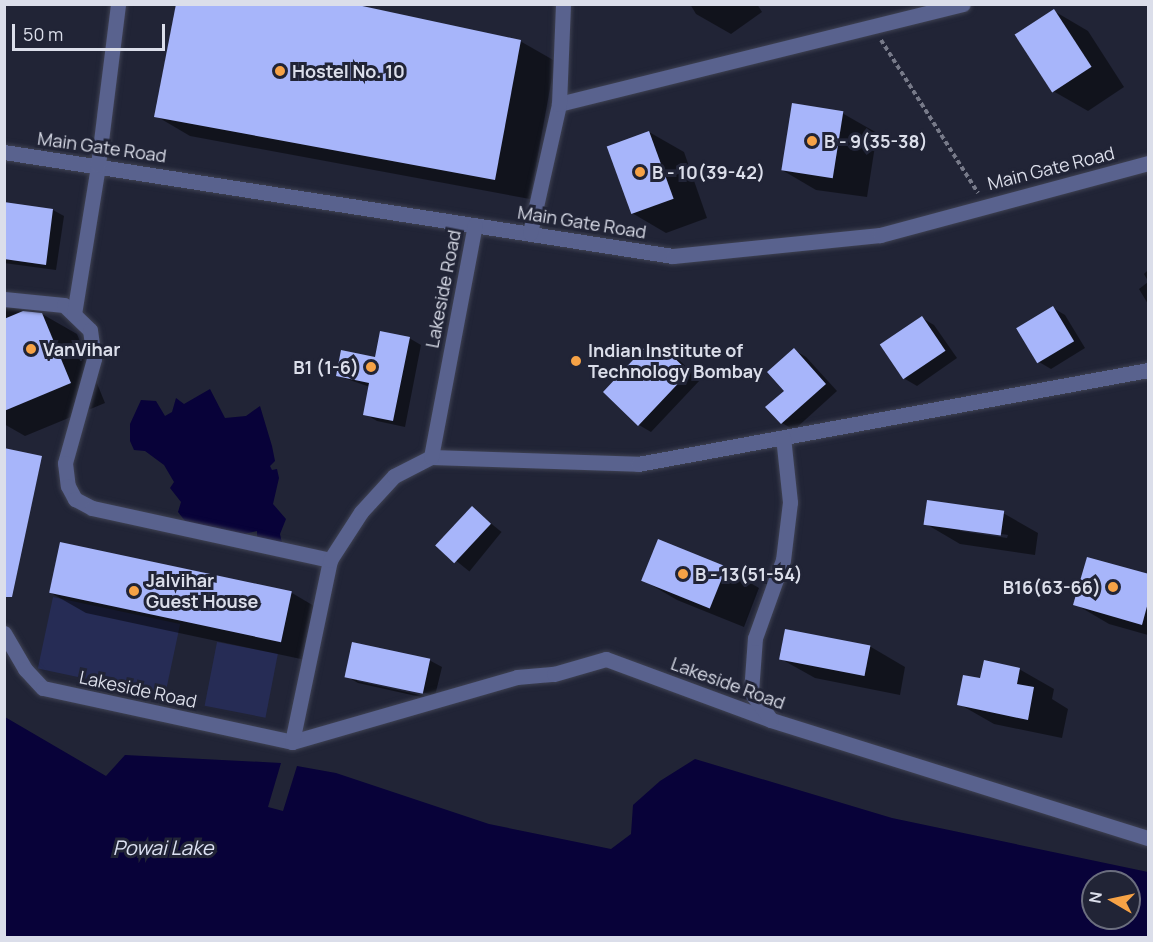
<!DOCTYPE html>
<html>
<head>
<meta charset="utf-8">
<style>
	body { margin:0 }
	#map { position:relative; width:1153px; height:942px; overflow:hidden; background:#212436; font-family:Manrope,sans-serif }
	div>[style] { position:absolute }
	.green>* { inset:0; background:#262c55; transform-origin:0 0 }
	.water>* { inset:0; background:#080239 }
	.shadow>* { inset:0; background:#0007; transform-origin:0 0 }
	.building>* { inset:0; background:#a7b5fa; transform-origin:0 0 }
	.path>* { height:4px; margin-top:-2px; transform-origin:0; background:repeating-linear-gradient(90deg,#777a89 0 4.5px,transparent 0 7.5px) }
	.roads { filter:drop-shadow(0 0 2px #3f4253) drop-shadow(0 0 2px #3f4253) }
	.minor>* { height:15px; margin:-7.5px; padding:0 7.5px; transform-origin:7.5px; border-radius:7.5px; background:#59628e }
	.dots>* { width:16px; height:16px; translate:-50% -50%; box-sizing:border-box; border:3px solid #212436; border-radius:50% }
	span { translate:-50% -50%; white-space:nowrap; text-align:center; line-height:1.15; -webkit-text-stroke:6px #212436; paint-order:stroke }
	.poi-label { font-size:18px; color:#dbdeea; font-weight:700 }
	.left { translate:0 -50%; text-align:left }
	.right { translate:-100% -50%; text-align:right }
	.street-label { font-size:18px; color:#dbdeea }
	.water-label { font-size:20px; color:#dce1f3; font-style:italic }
	.frame { position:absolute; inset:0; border:6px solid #dbdeea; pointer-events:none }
	.north { position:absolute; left:1081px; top:870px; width:60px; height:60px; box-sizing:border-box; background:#212436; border:2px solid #6b6e7e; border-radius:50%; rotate:279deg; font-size:16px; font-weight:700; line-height:24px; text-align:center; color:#dbdeea }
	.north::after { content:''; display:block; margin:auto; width:21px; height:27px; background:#f6a246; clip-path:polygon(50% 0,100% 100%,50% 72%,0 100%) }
	.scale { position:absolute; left:12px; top:24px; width:153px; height:27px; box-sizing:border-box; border:3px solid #dbdeea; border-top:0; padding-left:8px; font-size:18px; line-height:21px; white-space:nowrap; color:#dbdeea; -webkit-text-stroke:4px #212436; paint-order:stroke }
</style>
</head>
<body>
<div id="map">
	<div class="green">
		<i style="left:53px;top:597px;width:130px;height:73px;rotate:12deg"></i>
		<i style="left:217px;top:642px;width:62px;height:65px;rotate:11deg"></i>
	</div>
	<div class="water">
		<i style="clip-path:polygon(210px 389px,225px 418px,246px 416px,260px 406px,272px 446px,275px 461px,270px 466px,272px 470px,277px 469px,279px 478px,273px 504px,286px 519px,280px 534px,282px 543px,257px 537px,257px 531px,244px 534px,189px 526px,178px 512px,181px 502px,170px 488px,174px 482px,164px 465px,145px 451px,134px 450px,130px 441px,130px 424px,141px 400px,156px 401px,165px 416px,172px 412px,176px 398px,184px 404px)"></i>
		<i style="clip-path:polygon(evenodd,5px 717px,106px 776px,125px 755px,281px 763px,268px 807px,283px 811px,297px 766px,336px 773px,489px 824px,611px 849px,631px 834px,633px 805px,660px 781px,695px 759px,892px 818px,1148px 872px,1148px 937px,5px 937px,5px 717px,1093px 882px,1129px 882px,1129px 918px,1093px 918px,1093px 882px)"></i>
	</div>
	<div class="shadow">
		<i style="clip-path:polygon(690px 4px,757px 4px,762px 12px,731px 34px,696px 14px)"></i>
		<i style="clip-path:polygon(1054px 11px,1088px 31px,1124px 87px,1088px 111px,1053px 91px)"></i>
		<i style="clip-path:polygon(520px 41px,555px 61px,530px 199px,190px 136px,156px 116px)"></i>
		<i style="clip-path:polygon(842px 113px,877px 133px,867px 197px,816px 190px,782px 170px)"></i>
		<i style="clip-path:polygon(649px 132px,684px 152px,707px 218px,666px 233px,632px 213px)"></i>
		<i style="clip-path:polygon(4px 203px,53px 210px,64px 216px,56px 270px,4px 263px)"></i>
		<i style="clip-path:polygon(1148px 270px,1148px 281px,1144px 274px)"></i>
		<i style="clip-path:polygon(1148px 282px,1148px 304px,1139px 289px)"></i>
		<i style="clip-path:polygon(4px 300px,26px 312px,42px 314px,77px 334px,105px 403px,25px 436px,4px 424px)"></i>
		<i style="clip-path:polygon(1053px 308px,1065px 315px,1085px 348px,1051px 369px,1039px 362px)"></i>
		<i style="clip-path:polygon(922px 318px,934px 325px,957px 358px,917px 386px,905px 379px)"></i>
		<i style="clip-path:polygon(409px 338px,421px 345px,405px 427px,377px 421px,365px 414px,370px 387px,338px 376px,376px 359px)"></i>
		<i style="clip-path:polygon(647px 347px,662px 357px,666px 352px,678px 359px,700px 380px,651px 432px,639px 425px)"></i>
		<i style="clip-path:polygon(794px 350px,806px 357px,837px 391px,794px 430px,782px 423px)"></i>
		<i style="left:472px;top:508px;width:38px;height:51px;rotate:39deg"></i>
		<i style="clip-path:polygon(evenodd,1003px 513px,1038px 533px,1035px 555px,960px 544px,926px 524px,1003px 513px,960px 528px,1008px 535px,1007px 538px,960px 531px,960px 528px)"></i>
		<i style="clip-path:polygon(725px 568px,759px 588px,744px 627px,677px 600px,643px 580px)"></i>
		<i style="clip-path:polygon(1148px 576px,1148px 635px,1109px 624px,1075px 604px)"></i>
		<i style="clip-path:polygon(51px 593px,292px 593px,326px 613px,315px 662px,86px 613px)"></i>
		<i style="clip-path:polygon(871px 647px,905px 667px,900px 695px,815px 678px,781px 659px)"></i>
		<i style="clip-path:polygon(evenodd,429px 660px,442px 667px,434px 700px,358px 683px,346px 676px,429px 660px,357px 678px,430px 694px,429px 697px,357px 681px,357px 678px)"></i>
		<i style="clip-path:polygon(1019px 669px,1054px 689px,1052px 699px,1068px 709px,1062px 738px,994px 724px,959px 704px,981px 680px)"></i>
	</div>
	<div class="building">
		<i style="clip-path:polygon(176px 4px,353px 4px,521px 40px,495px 180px,154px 117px)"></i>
		<i style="left:1054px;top:9px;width:69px;height:47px;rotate:57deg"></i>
		<i style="left:792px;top:103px;width:52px;height:68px;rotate:9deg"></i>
		<i style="left:649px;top:131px;width:72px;height:45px;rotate:70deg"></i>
		<i style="clip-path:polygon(4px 202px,53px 209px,46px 265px,4px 259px)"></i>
		<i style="left:1053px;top:306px;width:41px;height:43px;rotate:59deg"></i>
		<i style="clip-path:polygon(23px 311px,42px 313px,71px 383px,4px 411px,4px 319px)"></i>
		<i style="left:922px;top:316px;width:42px;height:51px;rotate:56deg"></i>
		<i style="clip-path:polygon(380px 331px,410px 337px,393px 421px,363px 415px,369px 383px,336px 376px,341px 350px,375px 357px)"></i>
		<i style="clip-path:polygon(647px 345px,660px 357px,666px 350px,689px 372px,638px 426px,603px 392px)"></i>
		<i style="clip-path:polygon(794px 348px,826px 384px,781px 424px,765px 407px,784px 391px,767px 372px)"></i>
		<i style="clip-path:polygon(4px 448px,42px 456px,12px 597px,4px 597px)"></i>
		<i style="left:927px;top:500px;width:78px;height:25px;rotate:8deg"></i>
		<i style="left:472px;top:506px;width:26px;height:54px;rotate:43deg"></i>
		<i style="left:658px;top:539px;width:74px;height:45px;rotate:22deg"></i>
		<i style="left:60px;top:542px;width:237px;height:52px;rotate:12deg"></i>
		<i style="clip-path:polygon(1087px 557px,1149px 574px,1149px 599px,1142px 625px,1073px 605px)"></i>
		<i style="left:785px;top:629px;width:87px;height:31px;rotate:11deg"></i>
		<i style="left:352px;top:642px;width:80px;height:36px;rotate:12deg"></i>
		<i style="clip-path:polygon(984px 660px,1020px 668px,1017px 684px,1034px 687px,1028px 720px,957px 705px,963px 675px,980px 678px)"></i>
	</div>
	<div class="path">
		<i style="left:881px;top:40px;width:181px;rotate:57.6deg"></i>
	</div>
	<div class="roads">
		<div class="minor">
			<i style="left:559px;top:104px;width:416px;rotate:-13.9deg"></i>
			<i style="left:4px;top:152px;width:677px;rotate:8.84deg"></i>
			<i style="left:673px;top:256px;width:208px;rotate:-5.8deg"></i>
			<i style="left:880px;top:235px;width:278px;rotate:-15deg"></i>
			<i style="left:530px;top:233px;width:132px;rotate:-77.3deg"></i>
			<i style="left:559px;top:104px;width:100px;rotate:-87.7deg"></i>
			<i style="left:4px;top:299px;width:60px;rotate:5.7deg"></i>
			<i style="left:64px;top:305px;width:36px;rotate:44deg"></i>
			<i style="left:90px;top:330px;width:29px;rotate:82deg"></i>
			<i style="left:94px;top:359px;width:108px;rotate:105.6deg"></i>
			<i style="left:65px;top:463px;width:23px;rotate:83deg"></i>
			<i style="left:68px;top:486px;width:15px;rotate:62deg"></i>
			<i style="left:75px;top:499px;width:19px;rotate:28deg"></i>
			<i style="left:92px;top:508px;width:244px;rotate:12.3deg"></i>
			<i style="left:74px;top:314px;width:151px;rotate:-80.8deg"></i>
			<i style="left:98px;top:165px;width:162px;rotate:-82.9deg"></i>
			<i style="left:431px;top:457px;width:207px;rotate:1.9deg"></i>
			<i style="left:638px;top:464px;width:519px;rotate:-10.44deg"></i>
			<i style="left:4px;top:633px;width:42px;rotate:59.7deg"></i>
			<i style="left:25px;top:669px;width:26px;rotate:47deg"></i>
			<i style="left:43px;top:688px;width:255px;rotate:12.2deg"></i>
			<i style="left:292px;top:742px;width:234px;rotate:-16.1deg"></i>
			<i style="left:517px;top:677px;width:37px;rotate:-5deg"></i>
			<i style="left:554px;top:674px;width:54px;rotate:-16.1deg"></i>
			<i style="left:606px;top:659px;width:176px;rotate:20.3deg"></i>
			<i style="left:771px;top:720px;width:395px;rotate:17.4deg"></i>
			<i style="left:771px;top:720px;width:34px;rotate:-126deg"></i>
			<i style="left:751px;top:692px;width:54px;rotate:-85.8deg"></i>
			<i style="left:755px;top:638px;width:83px;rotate:-70.3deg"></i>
			<i style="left:783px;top:560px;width:58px;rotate:-83.1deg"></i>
			<i style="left:790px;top:502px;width:65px;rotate:-96.1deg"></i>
			<i style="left:292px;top:742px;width:186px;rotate:-78.2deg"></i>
			<i style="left:330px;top:560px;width:57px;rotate:-57.1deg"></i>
			<i style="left:361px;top:512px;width:49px;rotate:-47.5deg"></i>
			<i style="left:394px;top:476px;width:42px;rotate:-27.2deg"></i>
			<i style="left:431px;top:457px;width:236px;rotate:-79.3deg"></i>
		</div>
	</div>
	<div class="dots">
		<i style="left:280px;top:71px;background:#f6a246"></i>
		<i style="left:812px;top:141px;background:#f6a246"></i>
		<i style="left:640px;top:172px;background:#f6a246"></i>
		<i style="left:31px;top:349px;background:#f6a246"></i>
		<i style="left:576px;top:361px;background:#f6a246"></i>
		<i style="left:371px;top:367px;background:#f6a246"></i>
		<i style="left:683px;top:574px;background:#f6a246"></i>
		<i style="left:1113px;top:587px;background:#f6a246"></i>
		<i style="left:134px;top:591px;background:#f6a246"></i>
	</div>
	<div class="poi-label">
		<span class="left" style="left:292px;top:71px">Hostel No. 10</span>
		<span class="left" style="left:824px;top:141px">B - 9(35-38)</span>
		<span class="left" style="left:652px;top:172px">B - 10(39-42)</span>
		<span class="left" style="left:43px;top:349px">VanVihar</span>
		<span class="left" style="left:588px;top:361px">Indian Institute of<br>Technology Bombay</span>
		<span class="right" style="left:359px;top:367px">B1 (1-6)</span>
		<span class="left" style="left:695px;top:574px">B - 13(51-54)</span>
		<span class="left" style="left:146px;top:591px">Jalvihar<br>Guest House</span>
		<span class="right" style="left:1101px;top:587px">B16(63-66)</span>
	</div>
	<div class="street-label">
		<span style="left:102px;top:147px;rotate:8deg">Main Gate Road</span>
		<span style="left:1051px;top:168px;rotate:-14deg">Main Gate Road</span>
		<span style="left:582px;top:222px;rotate:9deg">Main Gate Road</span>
		<span style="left:443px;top:289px;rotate:-79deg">Lakeside Road</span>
		<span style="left:728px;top:683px;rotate:20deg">Lakeside Road</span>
		<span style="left:138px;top:689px;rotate:12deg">Lakeside Road</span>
	</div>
	<div class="water-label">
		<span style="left:163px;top:847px">Powai Lake</span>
	</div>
	<div class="frame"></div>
	<div class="north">N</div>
	<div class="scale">50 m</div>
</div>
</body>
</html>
